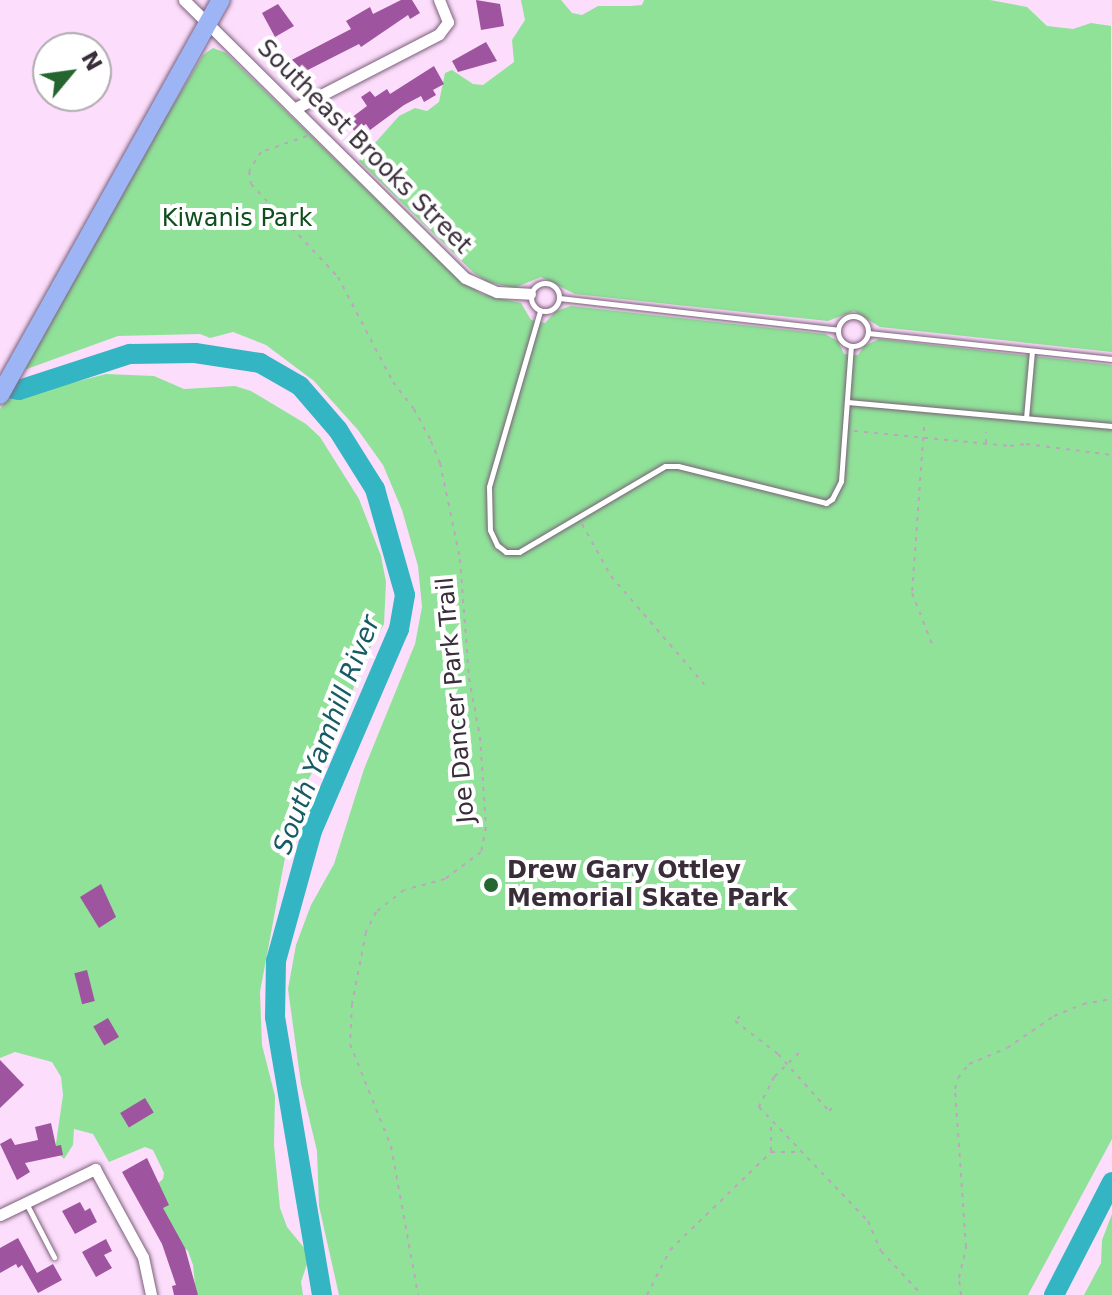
<!DOCTYPE html>
<html>
<head>
<meta charset="utf-8">
<style>
	body { margin:0 }
	#map { position:relative; width:1112px; height:1295px; overflow:hidden; background:#fcddfb; font-family:"DejaVu Sans",sans-serif }
	div>[style] { position:absolute }
	.green>* { inset:0; background:#90e299 }
	.river>* { height:20px; margin:-10px; padding:0 10px; transform-origin:10px; border-radius:10px; background:#34b5c4 }
	.building>* { inset:0; background:#9e549e; transform-origin:0 0 }
	.path>* { height:2px; margin-top:-1px; transform-origin:0; background:repeating-linear-gradient(90deg,#bea5bd 0 4px,transparent 0 10px) }
	.roads { filter:drop-shadow(0 0 2px #7b607a) drop-shadow(0 0 2px #7b607a) }
	.service>* { height:5px; margin:-2.5px; padding:0 2.5px; transform-origin:2.5px; border-radius:2.5px; background:#fff }
	.service>.ring { margin:-2.5px; padding:0; box-sizing:content-box; background:none; border:5px solid #fff; border-radius:50% }
	.minor>* { height:11px; margin:-5.5px; padding:0 5.5px; transform-origin:5.5px; border-radius:5.5px; background:#fff }
	.primary>* { height:18px; margin:-9px; padding:0 9px; transform-origin:9px; border-radius:9px; background:#9db5f4 }
	.dots>* { width:22px; height:22px; translate:-50% -50%; box-sizing:border-box; border:4px solid #fff; border-radius:50% }
	span { translate:-50% -50%; white-space:nowrap; text-align:center; line-height:1.15; -webkit-text-stroke:8px #fff; paint-order:stroke }
	.street-label { font-size:24px; color:#392d39 }
	.park-label { font-size:24px; color:#104e1e }
	.poi-label { font-size:24px; color:#392d39; font-weight:700 }
	.left { translate:0 -50%; text-align:left }
	.water-label { font-size:26px; color:#165b64; font-style:italic }
	.north { position:absolute; left:32px; top:32px; width:80px; height:80px; box-sizing:border-box; background:#fff; border:2px solid #b0abb0; border-radius:50%; rotate:61deg; font-size:22px; font-weight:700; line-height:32px; text-align:center; color:#392d39 }
	.north::after { content:''; display:block; margin:auto; width:28px; height:36px; background:#256630; clip-path:polygon(50% 0,100% 100%,50% 72%,0 100%) }
</style>
</head>
<body>
<div id="map">
	<div class="green">
		<i style="clip-path:polygon(521px 0,561px 0,572px 13px,582px 15px,598px 6px,630px 6px,642px 5px,644px 0,990px 0,1027px 7px,1047px 26px,1073px 29px,1091px 23px,1111px 26px,1112px 352px,880px 327px,854px 311px,828px 321px,575px 294px,541px 277px,514px 288px,488px 282px,474px 273px,359px 161px,399px 116px,415px 108px,427px 111px,439px 102px,445px 73px,452px 70px,473px 84px,483px 85px,514px 62px,512px 40px,525px 20px)"></i>
		<i style="clip-path:polygon(213px 48px,226px 53px,460px 281px,482px 294px,521px 303px,531px 320px,545px 323px,556px 311px,571px 306px,825px 334px,838px 341px,844px 354px,858px 355px,864px 346px,879px 339px,1112px 365px,1112px 1139px,1028px 1295px,339px 1295px,319px 1206px,317px 1151px,301px 1084px,288px 989px,296px 945px,311px 905px,334px 864px,364px 769px,415px 644px,422px 607px,418px 566px,402px 510px,383px 465px,358px 430px,314px 381px,266px 345px,233px 332px,210px 338px,200px 334px,118px 336px,24px 370px,146px 150px,203px 55px)"></i>
		<i style="clip-path:polygon(106px 374px,154px 376px,184px 389px,235px 386px,251px 391px,306px 424px,320px 437px,359px 499px,381px 556px,386px 582px,384px 624px,362px 662px,347px 708px,295px 804px,260px 992px,262px 1045px,275px 1096px,274px 1145px,280px 1208px,287px 1227px,310px 1255px,301px 1282px,303px 1295px,196px 1295px,193px 1265px,188px 1251px,180px 1244px,150px 1190px,163px 1179px,164px 1173px,153px 1150px,145px 1147px,109px 1162px,93px 1134px,74px 1129px,73px 1145px,64px 1159px,55px 1150px,63px 1095px,61px 1077px,52px 1062px,15px 1052px,0 1058px,0 409px,6px 400px)"></i>
		<i style="clip-path:polygon(1112px 1214px,1112px 1295px,1084px 1295px,1101px 1263px,1102px 1240px)"></i>
	</div>
	<div class="river">
		<i style="left:0;top:387px;width:19px;rotate:9deg"></i>
		<i style="left:19px;top:390px;width:117px;rotate:-18deg"></i>
		<i style="left:130px;top:354px;width:65px;rotate:-0.9deg"></i>
		<i style="left:195px;top:353px;width:66px;rotate:8.7deg"></i>
		<i style="left:260px;top:363px;width:46px;rotate:29.9deg"></i>
		<i style="left:300px;top:386px;width:58px;rotate:49.2deg"></i>
		<i style="left:338px;top:430px;width:70px;rotate:57.9deg"></i>
		<i style="left:375px;top:489px;width:110px;rotate:74.2deg"></i>
		<i style="left:405px;top:595px;width:35px;rotate:100deg"></i>
		<i style="left:399px;top:629px;width:220px;rotate:113.3deg"></i>
		<i style="left:312px;top:831px;width:135px;rotate:105.5deg"></i>
		<i style="left:276px;top:961px;width:56px;rotate:91deg"></i>
		<i style="left:275px;top:1017px;width:282px;rotate:80.4deg"></i>
		<i style="left:1054px;top:1295px;width:127px;rotate:-62.8deg"></i>
	</div>
	<div class="building">
		<i style="clip-path:polygon(401px 0,412px 0,420px 13px,410px 19px,408px 15px,361px 47px,359px 44px,290px 79px,282px 65px,351px 29px,346px 21px,370px 7px,373px 14px)"></i>
		<i style="clip-path:polygon(476px 0,500px 4px,504px 26px,481px 30px)"></i>
		<i style="clip-path:polygon(278px 4px,294px 26px,275px 37px,262px 13px)"></i>
		<i style="clip-path:polygon(486px 42px,497px 61px,458px 72px,452px 61px)"></i>
		<i style="clip-path:polygon(434px 66px,444px 84px,433px 90px,436px 95px,424px 102px,421px 96px,404px 105px,370px 130px,366px 124px,355px 132px,347px 121px,367px 106px,361px 97px,370px 91px,375px 97px,387px 89px,390px 94px)"></i>
		<i style="clip-path:polygon(101px 884px,116px 917px,99px 928px,80px 897px)"></i>
		<i style="left:87px;top:970px;width:32px;height:13px;rotate:76deg"></i>
		<i style="left:108px;top:1018px;width:22px;height:17px;rotate:60deg"></i>
		<i style="clip-path:polygon(0 1060px,24px 1085px,0 1108px)"></i>
		<i style="left:145px;top:1098px;width:17px;height:29px;rotate:59deg"></i>
		<i style="clip-path:polygon(51px 1123px,56px 1146px,61px 1145px,63px 1155px,25px 1163px,30px 1172px,17px 1180px,0 1144px,11px 1138px,15px 1145px,38px 1140px,35px 1127px)"></i>
		<i style="clip-path:polygon(147px 1158px,169px 1205px,163px 1208px,185px 1248px,198px 1295px,174px 1295px,172px 1286px,176px 1285px,162px 1244px,122px 1172px)"></i>
		<i style="clip-path:polygon(80px 1202px,85px 1211px,90px 1208px,97px 1222px,75px 1234px,62px 1211px)"></i>
		<i style="clip-path:polygon(18px 1238px,37px 1273px,53px 1264px,62px 1280px,38px 1293px,22px 1265px,18px 1268px,16px 1264px,0 1273px,0 1248px)"></i>
		<i style="clip-path:polygon(106px 1239px,112px 1251px,104px 1255px,112px 1268px,96px 1277px,82px 1252px)"></i>
	</div>
	<div class="path">
		<i style="left:307px;top:136px;width:49px;rotate:160.8deg"></i>
		<i style="left:261px;top:152px;width:22px;rotate:122deg"></i>
		<i style="left:249px;top:171px;width:13px;rotate:81deg"></i>
		<i style="left:251px;top:184px;width:127px;rotate:46.9deg"></i>
		<i style="left:338px;top:277px;width:119px;rotate:62.4deg"></i>
		<i style="left:393px;top:382px;width:34px;rotate:52deg"></i>
		<i style="left:414px;top:409px;width:36px;rotate:62deg"></i>
		<i style="left:431px;top:441px;width:24px;rotate:68deg"></i>
		<i style="left:440px;top:463px;width:98px;rotate:78.2deg"></i>
		<i style="left:460px;top:559px;width:119px;rotate:85.7deg"></i>
		<i style="left:469px;top:678px;width:60px;rotate:79.4deg"></i>
		<i style="left:480px;top:737px;width:90px;rotate:86.2deg"></i>
		<i style="left:486px;top:827px;width:25px;rotate:101deg"></i>
		<i style="left:481px;top:852px;width:45px;rotate:143.1deg"></i>
		<i style="left:445px;top:879px;width:42px;rotate:165deg"></i>
		<i style="left:404px;top:890px;width:36px;rotate:142deg"></i>
		<i style="left:376px;top:912px;width:22px;rotate:117deg"></i>
		<i style="left:366px;top:932px;width:73px;rotate:101deg"></i>
		<i style="left:352px;top:1004px;width:40px;rotate:92.9deg"></i>
		<i style="left:350px;top:1044px;width:110px;rotate:68.1deg"></i>
		<i style="left:391px;top:1146px;width:151px;rotate:79.7deg"></i>
		<i style="left:924px;top:427px;width:166px;rotate:94.1deg"></i>
		<i style="left:912px;top:593px;width:55px;rotate:68.6deg"></i>
		<i style="left:854px;top:431px;width:157px;rotate:5.5deg"></i>
		<i style="left:1010px;top:446px;width:16px;rotate:-7deg"></i>
		<i style="left:1026px;top:444px;width:87px;rotate:7.3deg"></i>
		<i style="left:986px;top:443px;width:11px;rotate:-90deg"></i>
		<i style="left:582px;top:524px;width:60px;rotate:60.9deg"></i>
		<i style="left:611px;top:576px;width:143px;rotate:49.3deg"></i>
		<i style="left:740px;top:1016px;width:7px;rotate:135deg"></i>
		<i style="left:735px;top:1021px;width:54px;rotate:37.5deg"></i>
		<i style="left:778px;top:1054px;width:76px;rotate:48.2deg"></i>
		<i style="left:829px;top:1111px;width:7px;rotate:-45deg"></i>
		<i style="left:799px;top:1053px;width:35px;rotate:136deg"></i>
		<i style="left:774px;top:1077px;width:34px;rotate:117deg"></i>
		<i style="left:759px;top:1107px;width:158px;rotate:46.3deg"></i>
		<i style="left:868px;top:1221px;width:33px;rotate:67deg"></i>
		<i style="left:881px;top:1251px;width:59px;rotate:47.1deg"></i>
		<i style="left:771px;top:1151px;width:29px;rotate:-90deg"></i>
		<i style="left:647px;top:1295px;width:51px;rotate:-62.9deg"></i>
		<i style="left:670px;top:1250px;width:141px;rotate:-44.1deg"></i>
		<i style="left:771px;top:1152px;width:28px"></i>
		<i style="left:961px;top:1295px;width:17px;rotate:-97deg"></i>
		<i style="left:959px;top:1278px;width:32px;rotate:-77deg"></i>
		<i style="left:966px;top:1247px;width:158px;rotate:-94deg"></i>
		<i style="left:955px;top:1089px;width:11px;rotate:-75deg"></i>
		<i style="left:958px;top:1078px;width:18px;rotate:-52deg"></i>
		<i style="left:969px;top:1064px;width:41px;rotate:-22.8deg"></i>
		<i style="left:1007px;top:1048px;width:57px;rotate:-34.2deg"></i>
		<i style="left:1054px;top:1016px;width:31px;rotate:-22deg"></i>
		<i style="left:1083px;top:1004px;width:29px;rotate:-10deg"></i>
	</div>
	<div class="roads">
		<div class="service">
			<i class="ring" style="left:531px;top:283px;width:23px;height:23px"></i>
			<i style="left:559px;top:298px;width:281px;rotate:6.5deg"></i>
			<i style="left:540px;top:311px;width:183px;rotate:106.2deg"></i>
			<i style="left:489px;top:487px;width:43px;rotate:88.7deg"></i>
			<i style="left:490px;top:530px;width:17px;rotate:65deg"></i>
			<i style="left:497px;top:545px;width:11px;rotate:38deg"></i>
			<i style="left:506px;top:552px;width:13px"></i>
			<i style="left:519px;top:552px;width:169px;rotate:-30.5deg"></i>
			<i style="left:665px;top:466px;width:13px"></i>
			<i style="left:678px;top:466px;width:153px;rotate:14deg"></i>
			<i style="left:826px;top:503px;width:7px;rotate:-34deg"></i>
			<i style="left:832px;top:499px;width:20px;rotate:-63deg"></i>
			<i style="left:841px;top:481px;width:135px;rotate:-85.8deg"></i>
			<i class="ring" style="left:838px;top:316px;width:25px;height:25px"></i>
			<i style="left:868px;top:333px;width:245px;rotate:6.1deg"></i>
			<i style="left:847px;top:402px;width:266px;rotate:5.2deg"></i>
			<i style="left:1026px;top:418px;width:67px;rotate:-84.9deg"></i>
			<i style="left:26px;top:1203px;width:61px;rotate:62.6deg"></i>
		</div>
		<div class="minor">
			<i style="left:184px;top:0;width:395px;rotate:44.7deg"></i>
			<i style="left:465px;top:278px;width:35px;rotate:24deg"></i>
			<i style="left:497px;top:292px;width:33px;rotate:3deg"></i>
			<i style="left:294px;top:109px;width:163px;rotate:-27.3deg"></i>
			<i style="left:439px;top:34px;width:15px;rotate:-53deg"></i>
			<i style="left:448px;top:22px;width:24px;rotate:-112deg"></i>
			<i style="left:0;top:1215px;width:106px;rotate:-25.8deg"></i>
			<i style="left:95px;top:1169px;width:100px;rotate:61.4deg"></i>
			<i style="left:143px;top:1257px;width:39px;rotate:78deg"></i>
		</div>
		<div class="primary">
			<i style="left:0;top:395px;width:453px;rotate:-60.8deg"></i>
		</div>
	</div>
	<div class="dots">
		<i style="left:491px;top:885px;background:#256630"></i>
	</div>
	<div class="street-label">
		<span style="left:364px;top:147px;rotate:45deg">Southeast Brooks Street</span>
		<span style="left:456px;top:700px;rotate:-95deg">Joe Dancer Park Trail</span>
	</div>
	<div class="park-label">
		<span style="left:237px;top:219px">Kiwanis Park</span>
	</div>
	<div class="poi-label">
		<span class="left" style="left:507px;top:885px">Drew Gary Ottley<br>Memorial Skate Park</span>
	</div>
	<div class="water-label">
		<span style="left:327px;top:735px;rotate:-69deg">South Yamhill River</span>
	</div>
	<div class="north">N</div>
</div>
</body>
</html>
